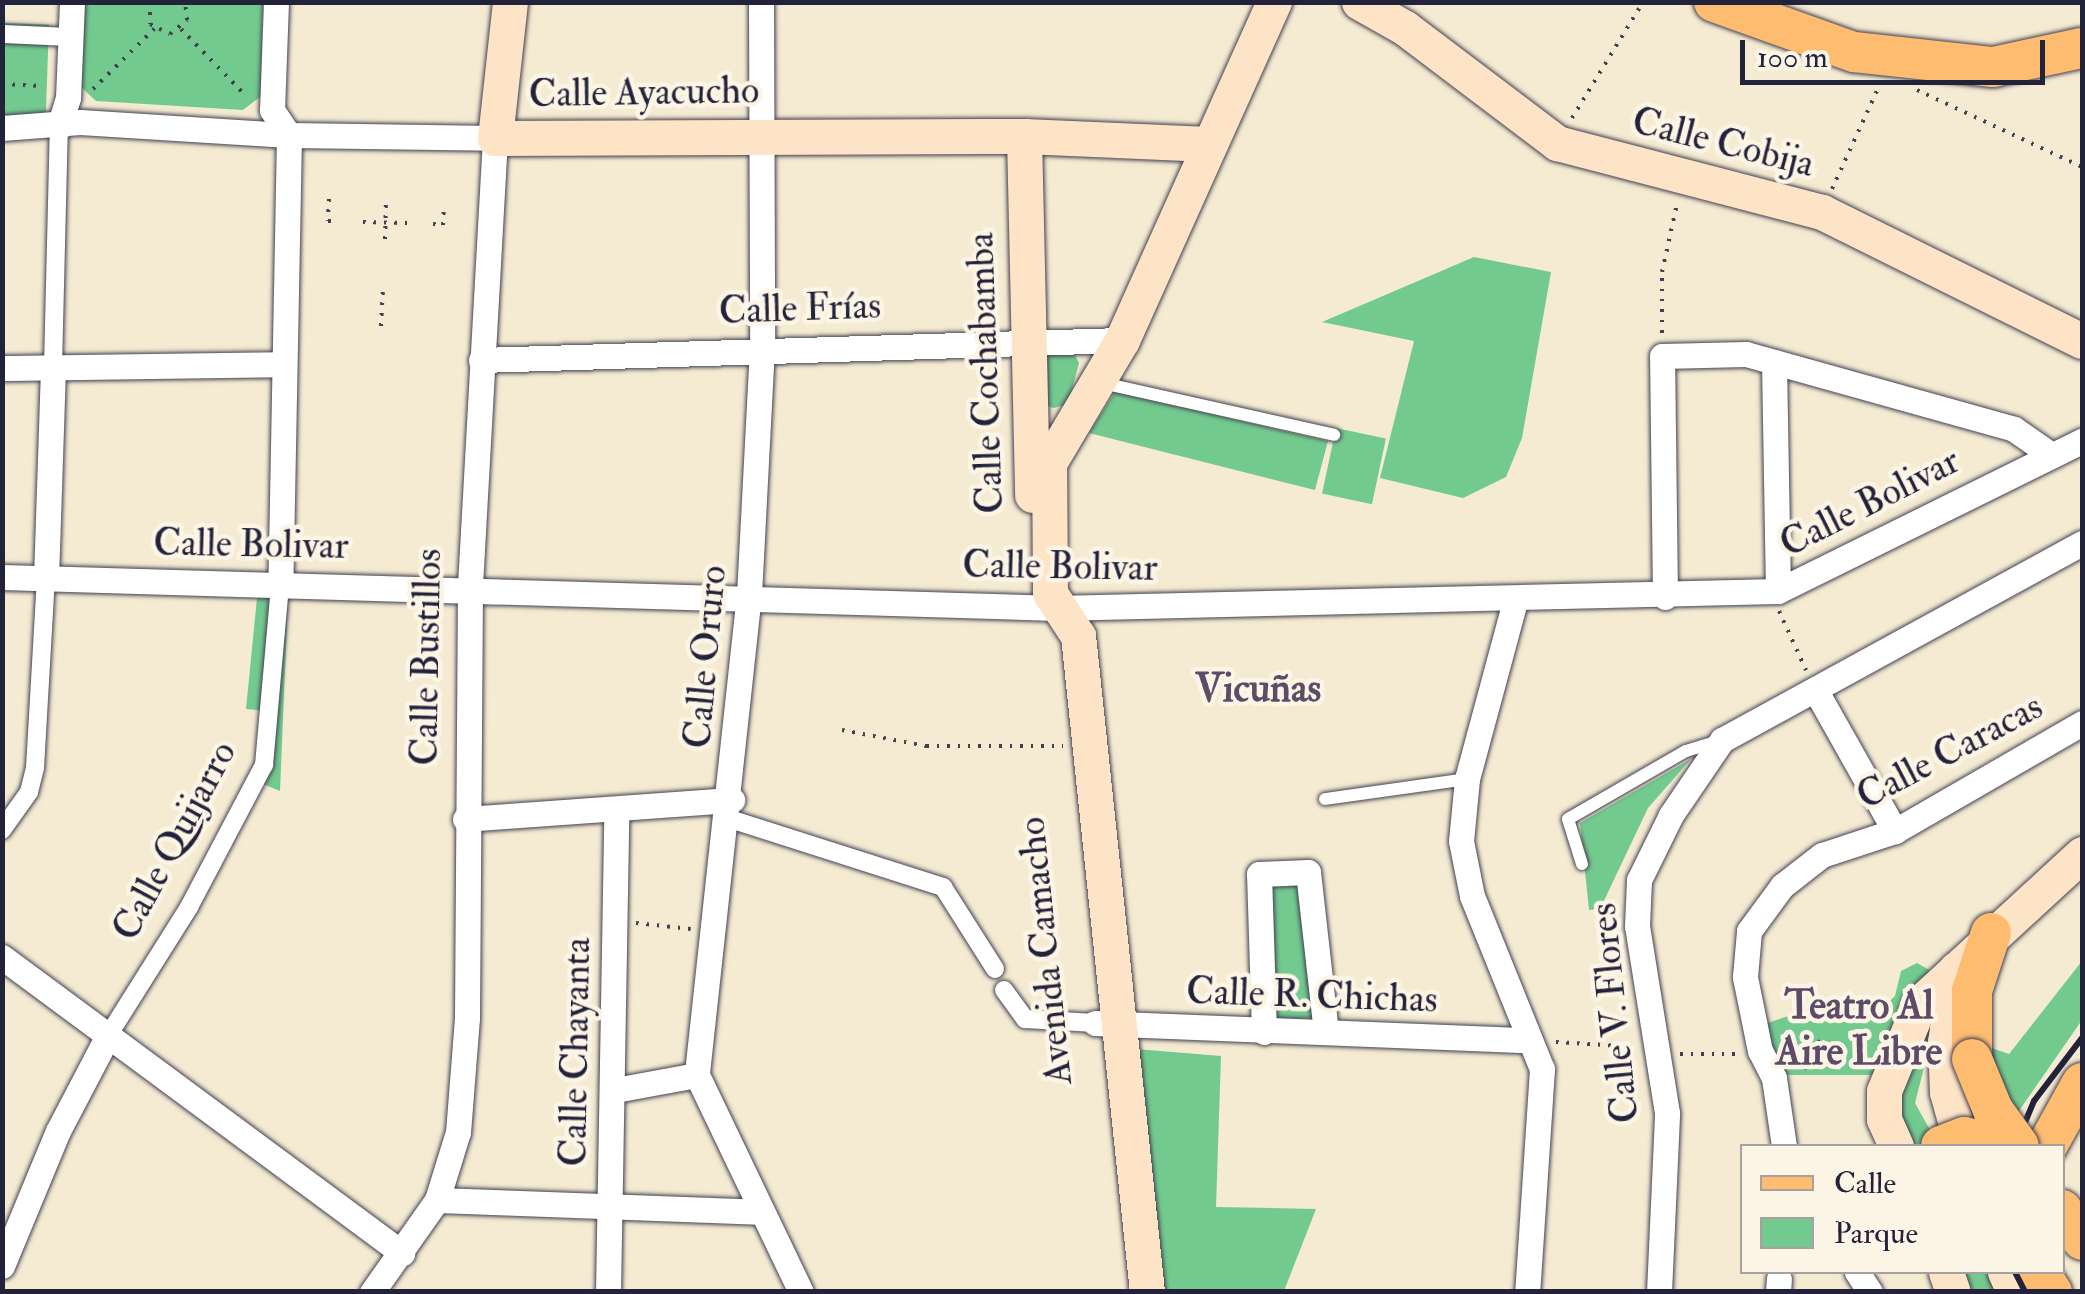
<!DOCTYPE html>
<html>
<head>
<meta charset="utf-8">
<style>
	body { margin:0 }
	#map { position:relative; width:2085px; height:1294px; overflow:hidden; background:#f5ebd2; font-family:"IM FELL Double Pica",serif }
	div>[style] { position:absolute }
	.green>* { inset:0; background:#73ca8f; transform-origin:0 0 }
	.path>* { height:4px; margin-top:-2px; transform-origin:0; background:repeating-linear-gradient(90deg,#424052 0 2.5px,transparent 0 10.5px) }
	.roads { filter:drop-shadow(0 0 2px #424052) drop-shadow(0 0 2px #424052) }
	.service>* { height:12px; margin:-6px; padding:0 6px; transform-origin:6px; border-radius:6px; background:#fff }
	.pedestrian>* { height:18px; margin:-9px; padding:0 9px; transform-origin:9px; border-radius:9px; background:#fff }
	.minor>* { height:25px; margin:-12.5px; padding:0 12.5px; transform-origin:12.5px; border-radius:12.5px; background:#fff }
	.secondary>* { height:35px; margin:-17.5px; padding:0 17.5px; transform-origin:17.5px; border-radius:17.5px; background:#fee4c6 }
	.primary>* { height:40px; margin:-20px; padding:0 20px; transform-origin:20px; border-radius:20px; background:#fdbc70 }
	.rail>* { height:6px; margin:-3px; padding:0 3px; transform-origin:3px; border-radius:3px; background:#22223b }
	.bridges { filter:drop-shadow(0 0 2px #424052) drop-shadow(0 0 2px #424052) }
	.primary-bridge>* { height:40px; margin:-20px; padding:0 20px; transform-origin:20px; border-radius:20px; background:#fdbc70 }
	span { translate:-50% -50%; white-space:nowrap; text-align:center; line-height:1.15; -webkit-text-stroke:9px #fcf5e5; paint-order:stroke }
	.street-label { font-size:38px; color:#22223b }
	.neighbourhood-label { font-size:40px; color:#5d4b67; font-weight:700 }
	.frame { position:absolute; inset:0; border:5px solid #22223b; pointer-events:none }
	.legend { position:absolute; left:1740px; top:1144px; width:325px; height:130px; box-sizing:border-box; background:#fcf5e5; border:2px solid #a5a1a1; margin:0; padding:12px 18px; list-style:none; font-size:30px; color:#22223b }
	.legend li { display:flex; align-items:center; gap:20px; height:50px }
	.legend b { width:50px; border:2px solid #a5a1a1 }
	.scale { position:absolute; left:1740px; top:40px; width:305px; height:45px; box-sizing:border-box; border:5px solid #22223b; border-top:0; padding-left:12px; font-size:30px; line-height:35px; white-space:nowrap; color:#22223b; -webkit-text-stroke:8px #fcf5e5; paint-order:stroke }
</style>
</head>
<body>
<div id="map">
	<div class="green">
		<i style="clip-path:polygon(83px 3px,263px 3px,261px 96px,243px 110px,96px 101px,80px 86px)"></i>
		<i style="left:3px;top:23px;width:46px;height:98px;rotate:2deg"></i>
		<i style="clip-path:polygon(1474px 257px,1551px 272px,1522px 438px,1506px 477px,1463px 498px,1380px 478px,1414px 341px,1322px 322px)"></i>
		<i style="clip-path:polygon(1049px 353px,1074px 353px,1079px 363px,1068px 404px,1054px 408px,1038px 404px,1033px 367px)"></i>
		<i style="clip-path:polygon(1115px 392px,1328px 441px,1315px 490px,1089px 433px)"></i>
		<i style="left:1336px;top:428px;width:51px;height:67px;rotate:12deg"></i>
		<i style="clip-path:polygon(257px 598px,288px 598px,280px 791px,253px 780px,265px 711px,246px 709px)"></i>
		<i style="clip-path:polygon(1691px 759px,1648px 808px,1600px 909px,1589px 910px,1580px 823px)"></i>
		<i style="left:1304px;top:885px;width:133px;height:37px;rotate:86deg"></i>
		<i style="clip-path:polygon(2082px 961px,2082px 1020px,2014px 1118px,1983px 1045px,2009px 1054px)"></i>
		<i style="clip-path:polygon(1917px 963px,1931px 971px,1892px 1025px,1879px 1075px,1786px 1075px,1762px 1025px,1838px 999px,1875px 1015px,1895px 996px,1901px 971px)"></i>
		<i style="clip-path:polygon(1938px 1013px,1915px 1103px,1935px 1139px,1925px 1146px,1905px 1146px,1894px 1103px,1903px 1065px)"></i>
		<i style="clip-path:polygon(1136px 1049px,1221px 1056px,1216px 1207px,1316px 1209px,1284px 1291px,1159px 1291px)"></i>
		<i style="clip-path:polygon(1955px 1272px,1993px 1272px,2002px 1291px,1963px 1291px)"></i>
	</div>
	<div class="path">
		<i style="left:150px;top:2px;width:22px;rotate:90deg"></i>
		<i style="left:150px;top:24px;width:22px;rotate:27deg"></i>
		<i style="left:170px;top:34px;width:22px;rotate:-39deg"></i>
		<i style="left:187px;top:20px;width:18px;rotate:-96deg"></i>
		<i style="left:181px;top:29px;width:89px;rotate:45.9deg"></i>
		<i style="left:2px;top:84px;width:41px;rotate:2.8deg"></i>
		<i style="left:93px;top:89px;width:86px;rotate:-44.5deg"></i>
		<i style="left:1917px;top:90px;width:182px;rotate:25deg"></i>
		<i style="left:1572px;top:118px;width:136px;rotate:-58.5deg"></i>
		<i style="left:1832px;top:189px;width:115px;rotate:-65.4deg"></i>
		<i style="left:329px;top:199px;width:22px;rotate:93deg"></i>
		<i style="left:328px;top:221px;width:9px"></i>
		<i style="left:363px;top:222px;width:44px;rotate:1.3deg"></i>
		<i style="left:433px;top:224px;width:10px;rotate:6deg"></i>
		<i style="left:443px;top:225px;width:21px;rotate:-87deg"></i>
		<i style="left:385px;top:239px;width:40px;rotate:-88.6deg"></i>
		<i style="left:381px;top:326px;width:35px;rotate:-87deg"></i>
		<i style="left:1662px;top:333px;width:61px;rotate:-90deg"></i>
		<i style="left:1662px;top:272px;width:70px;rotate:-77.6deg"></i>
		<i style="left:1779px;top:611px;width:65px;rotate:65.4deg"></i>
		<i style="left:842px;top:730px;width:86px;rotate:10.8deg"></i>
		<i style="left:926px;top:746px;width:137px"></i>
		<i style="left:636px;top:923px;width:55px;rotate:6.2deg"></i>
		<i style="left:1556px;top:1042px;width:81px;rotate:3.5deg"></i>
		<i style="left:1784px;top:1049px;width:28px;rotate:44deg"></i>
		<i style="left:1804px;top:1068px;width:12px;rotate:-5deg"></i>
		<i style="left:1816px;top:1067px;width:26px;rotate:-88deg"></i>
		<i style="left:1817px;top:1041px;width:42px;rotate:35.2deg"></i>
		<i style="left:1851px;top:1065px;width:12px"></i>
		<i style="left:1680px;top:1054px;width:60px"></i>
	</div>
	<div class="roads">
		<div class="service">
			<i style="left:1102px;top:383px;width:238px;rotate:12.6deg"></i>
			<i style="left:1325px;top:799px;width:143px;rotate:-8deg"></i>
			<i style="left:1582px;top:864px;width:47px;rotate:-107.3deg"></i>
			<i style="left:1568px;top:819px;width:136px;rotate:-30deg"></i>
			<i style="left:1686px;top:751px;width:34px;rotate:-17deg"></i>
		</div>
		<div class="pedestrian">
			<i style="left:2px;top:34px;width:69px;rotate:2.5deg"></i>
			<i style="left:53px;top:367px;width:240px;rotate:-88.6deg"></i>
			<i style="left:730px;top:819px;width:224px;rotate:17.7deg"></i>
			<i style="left:943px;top:887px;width:97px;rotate:57.6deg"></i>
			<i style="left:2px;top:830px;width:47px;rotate:-54.6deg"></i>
			<i style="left:29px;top:792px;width:25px;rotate:-76deg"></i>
			<i style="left:35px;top:768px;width:189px;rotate:-86.7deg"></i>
			<i style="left:1004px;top:990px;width:36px;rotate:54deg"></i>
			<i style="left:1025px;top:1019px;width:70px;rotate:3.3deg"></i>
			<i style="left:106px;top:1039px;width:156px;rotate:-57.8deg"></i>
			<i style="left:189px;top:907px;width:161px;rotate:-62.2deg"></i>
			<i style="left:264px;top:765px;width:182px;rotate:-84.9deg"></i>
		</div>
		<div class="minor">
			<i style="left:276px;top:2px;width:108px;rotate:92.1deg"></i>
			<i style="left:272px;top:110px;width:30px;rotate:56deg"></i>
			<i style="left:289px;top:135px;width:449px;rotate:91.1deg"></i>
			<i style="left:761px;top:2px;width:345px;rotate:89.8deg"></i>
			<i style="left:762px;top:347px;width:247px;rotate:93deg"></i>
			<i style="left:749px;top:594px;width:484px;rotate:96.2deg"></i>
			<i style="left:697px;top:1075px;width:241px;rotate:64.4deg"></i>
			<i style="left:59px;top:127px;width:30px;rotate:-73deg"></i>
			<i style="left:68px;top:98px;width:96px;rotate:-87.6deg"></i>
			<i style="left:2px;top:128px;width:78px;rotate:-4.4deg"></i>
			<i style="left:80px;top:122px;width:209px;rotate:3.6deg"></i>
			<i style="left:289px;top:135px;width:206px;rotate:0.8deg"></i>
			<i style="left:495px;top:138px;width:450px;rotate:93.2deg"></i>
			<i style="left:470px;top:587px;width:431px;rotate:90.4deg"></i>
			<i style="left:467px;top:1018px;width:114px;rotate:94.5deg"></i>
			<i style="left:458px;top:1132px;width:71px;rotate:107.2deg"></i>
			<i style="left:437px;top:1200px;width:113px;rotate:125.2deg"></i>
			<i style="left:481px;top:360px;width:641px;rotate:-1.79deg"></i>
			<i style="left:1774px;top:362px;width:229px;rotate:89deg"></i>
			<i style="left:2px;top:368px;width:282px;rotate:-0.8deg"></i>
			<i style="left:2px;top:577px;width:1054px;rotate:1.68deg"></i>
			<i style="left:1056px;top:608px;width:722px;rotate:-1.35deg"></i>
			<i style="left:1778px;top:591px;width:339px;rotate:-26.3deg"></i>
			<i style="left:46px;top:579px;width:212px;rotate:-88.1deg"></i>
			<i style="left:1665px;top:597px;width:241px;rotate:-90.7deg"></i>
			<i style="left:1662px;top:356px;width:84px;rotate:-1.4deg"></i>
			<i style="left:1746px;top:354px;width:278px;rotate:15.6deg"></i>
			<i style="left:2014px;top:429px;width:44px;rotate:34.8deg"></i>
			<i style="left:1515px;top:601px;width:184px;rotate:105.1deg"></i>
			<i style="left:1467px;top:779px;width:62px;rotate:95.5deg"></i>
			<i style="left:1461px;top:841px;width:56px;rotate:78.7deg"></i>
			<i style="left:1472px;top:896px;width:187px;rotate:68deg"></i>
			<i style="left:1542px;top:1069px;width:224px;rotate:93.8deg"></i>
			<i style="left:1816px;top:691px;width:161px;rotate:60.6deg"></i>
			<i style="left:465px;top:819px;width:268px;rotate:-4.1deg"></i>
			<i style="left:2px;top:957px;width:498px;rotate:36.5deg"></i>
			<i style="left:1095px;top:1023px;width:432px;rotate:2.3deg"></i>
			<i style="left:1264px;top:1032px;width:158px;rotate:-91.8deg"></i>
			<i style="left:1259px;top:874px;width:49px;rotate:-2.3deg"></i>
			<i style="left:1308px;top:872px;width:161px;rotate:83.6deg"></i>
			<i style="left:615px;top:1090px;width:83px;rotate:-10.4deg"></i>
			<i style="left:1784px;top:1146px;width:69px;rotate:-98.4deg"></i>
			<i style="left:1774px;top:1078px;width:30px;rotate:-117deg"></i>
			<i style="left:1760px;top:1051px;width:76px;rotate:-101.5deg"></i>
			<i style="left:1745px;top:977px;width:46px;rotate:-85deg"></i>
			<i style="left:1749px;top:931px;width:56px;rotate:-53.7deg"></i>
			<i style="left:1782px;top:886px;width:51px;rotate:-37.8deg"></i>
			<i style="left:1822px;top:855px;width:77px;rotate:-18.2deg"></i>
			<i style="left:1895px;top:831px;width:216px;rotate:-30deg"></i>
			<i style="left:437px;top:1200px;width:323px;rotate:2.1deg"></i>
			<i style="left:2px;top:1266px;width:146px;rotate:-67.5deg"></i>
			<i style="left:58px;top:1131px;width:104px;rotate:-62.4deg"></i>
			<i style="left:1857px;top:1272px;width:24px;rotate:57deg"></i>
			<i style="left:608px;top:1292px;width:479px;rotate:-89deg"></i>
			<i style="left:1659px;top:1292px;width:179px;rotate:-87.4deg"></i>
			<i style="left:1667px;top:1113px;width:189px;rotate:-99.1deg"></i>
			<i style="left:1637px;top:926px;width:46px;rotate:-87.5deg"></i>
			<i style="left:1639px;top:880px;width:72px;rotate:-63.8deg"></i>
			<i style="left:1671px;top:815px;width:91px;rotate:-55.8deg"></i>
			<i style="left:1722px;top:740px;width:410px;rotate:-28.7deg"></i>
			<i style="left:1778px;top:1292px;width:13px;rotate:-86deg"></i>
		</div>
		<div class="secondary">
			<i style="left:510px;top:2px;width:137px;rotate:96.3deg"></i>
			<i style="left:495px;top:138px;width:529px;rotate:-0.22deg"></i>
			<i style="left:1024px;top:136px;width:185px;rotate:2.5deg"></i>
			<i style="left:1359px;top:2px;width:53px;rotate:29.5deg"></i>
			<i style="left:1405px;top:28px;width:191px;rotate:37.1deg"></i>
			<i style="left:1557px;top:143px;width:274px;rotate:14.6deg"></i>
			<i style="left:1822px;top:212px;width:290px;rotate:26.4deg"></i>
			<i style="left:1024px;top:136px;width:359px;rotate:88.7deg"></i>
			<i style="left:1956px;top:969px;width:74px;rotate:98.6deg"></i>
			<i style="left:1945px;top:1042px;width:50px;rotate:87.7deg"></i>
			<i style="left:1947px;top:1092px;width:56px;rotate:74.5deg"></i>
			<i style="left:1896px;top:1146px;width:30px;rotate:-114deg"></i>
			<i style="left:1884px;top:1119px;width:28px;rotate:-90deg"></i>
			<i style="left:1884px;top:1091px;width:95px;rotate:-67.8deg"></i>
			<i style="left:1920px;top:1003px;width:220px;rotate:-42.6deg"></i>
			<i style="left:1946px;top:1272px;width:21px;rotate:71deg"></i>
			<i style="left:2005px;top:1272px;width:22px;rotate:66deg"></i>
			<i style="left:1147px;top:1292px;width:660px;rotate:-96deg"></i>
			<i style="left:1078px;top:636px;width:51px;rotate:-123.1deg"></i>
			<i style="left:1050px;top:593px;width:130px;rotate:-90.4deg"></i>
			<i style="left:1049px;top:463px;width:143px;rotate:-59.3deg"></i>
			<i style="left:1122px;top:340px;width:371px;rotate:-65.8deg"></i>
		</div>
		<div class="primary">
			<i style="left:1714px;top:2px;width:149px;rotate:19.7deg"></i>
			<i style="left:1854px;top:52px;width:140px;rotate:6.2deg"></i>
			<i style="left:1993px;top:67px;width:91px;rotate:-12.1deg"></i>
			<i style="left:1972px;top:1059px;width:68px;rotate:-90deg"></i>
			<i style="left:1972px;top:991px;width:61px;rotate:-71.9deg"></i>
			<i style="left:2047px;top:1146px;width:72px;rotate:-60.9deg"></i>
			<i style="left:2062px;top:1210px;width:36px;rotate:56deg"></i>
			<i style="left:2039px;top:1272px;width:24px;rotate:57deg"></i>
		</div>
	</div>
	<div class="rail">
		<i style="left:2015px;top:1146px;width:49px;rotate:-67.1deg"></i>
		<i style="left:2034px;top:1101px;width:79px;rotate:-52.7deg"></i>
		<i style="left:2015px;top:1272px;width:22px;rotate:63deg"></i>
	</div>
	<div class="bridges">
		<div class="primary-bridge">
			<i style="left:1972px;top:1059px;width:55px;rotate:67.6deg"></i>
			<i style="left:1993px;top:1110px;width:44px;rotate:54.2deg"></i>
			<i style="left:1941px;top:1146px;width:25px;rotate:-21deg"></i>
			<i style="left:1964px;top:1137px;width:46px;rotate:11.3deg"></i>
		</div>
	</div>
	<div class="street-label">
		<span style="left:644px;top:93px;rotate:-1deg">Calle Ayacucho</span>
		<span style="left:1723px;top:143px;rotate:14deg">Calle Cobija</span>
		<span style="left:800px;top:309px;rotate:-2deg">Calle Frías</span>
		<span style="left:986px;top:373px;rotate:-92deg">Calle Cochabamba</span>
		<span style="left:1870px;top:503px;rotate:-27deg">Calle Bolivar</span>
		<span style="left:251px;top:545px;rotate:1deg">Calle Bolivar</span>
		<span style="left:1060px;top:567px;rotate:1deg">Calle Bolivar</span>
		<span style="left:427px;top:657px;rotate:-89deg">Calle Bustillos</span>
		<span style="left:706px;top:657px;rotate:-85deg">Calle Oruro</span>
		<span style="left:1950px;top:752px;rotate:-28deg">Calle Caracas</span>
		<span style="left:175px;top:841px;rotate:-62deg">Calle Quijarro</span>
		<span style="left:1046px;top:951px;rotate:-96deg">Avenida Camacho</span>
		<span style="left:1312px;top:996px;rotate:2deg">Calle R. Chichas</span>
		<span style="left:1615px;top:1013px;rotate:-96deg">Calle V. Flores</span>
		<span style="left:576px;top:1052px;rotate:-89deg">Calle Chayanta</span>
	</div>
	<div class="neighbourhood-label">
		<span style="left:1258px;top:689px">Vicuñas</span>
		<span style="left:1859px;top:1029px">Teatro Al<br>Aire Libre</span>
	</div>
	<div class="frame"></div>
	<ul class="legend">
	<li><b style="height:12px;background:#fdbc70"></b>Calle</li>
	<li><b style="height:28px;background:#73ca8f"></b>Parque</li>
	</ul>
	<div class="scale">100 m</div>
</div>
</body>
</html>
